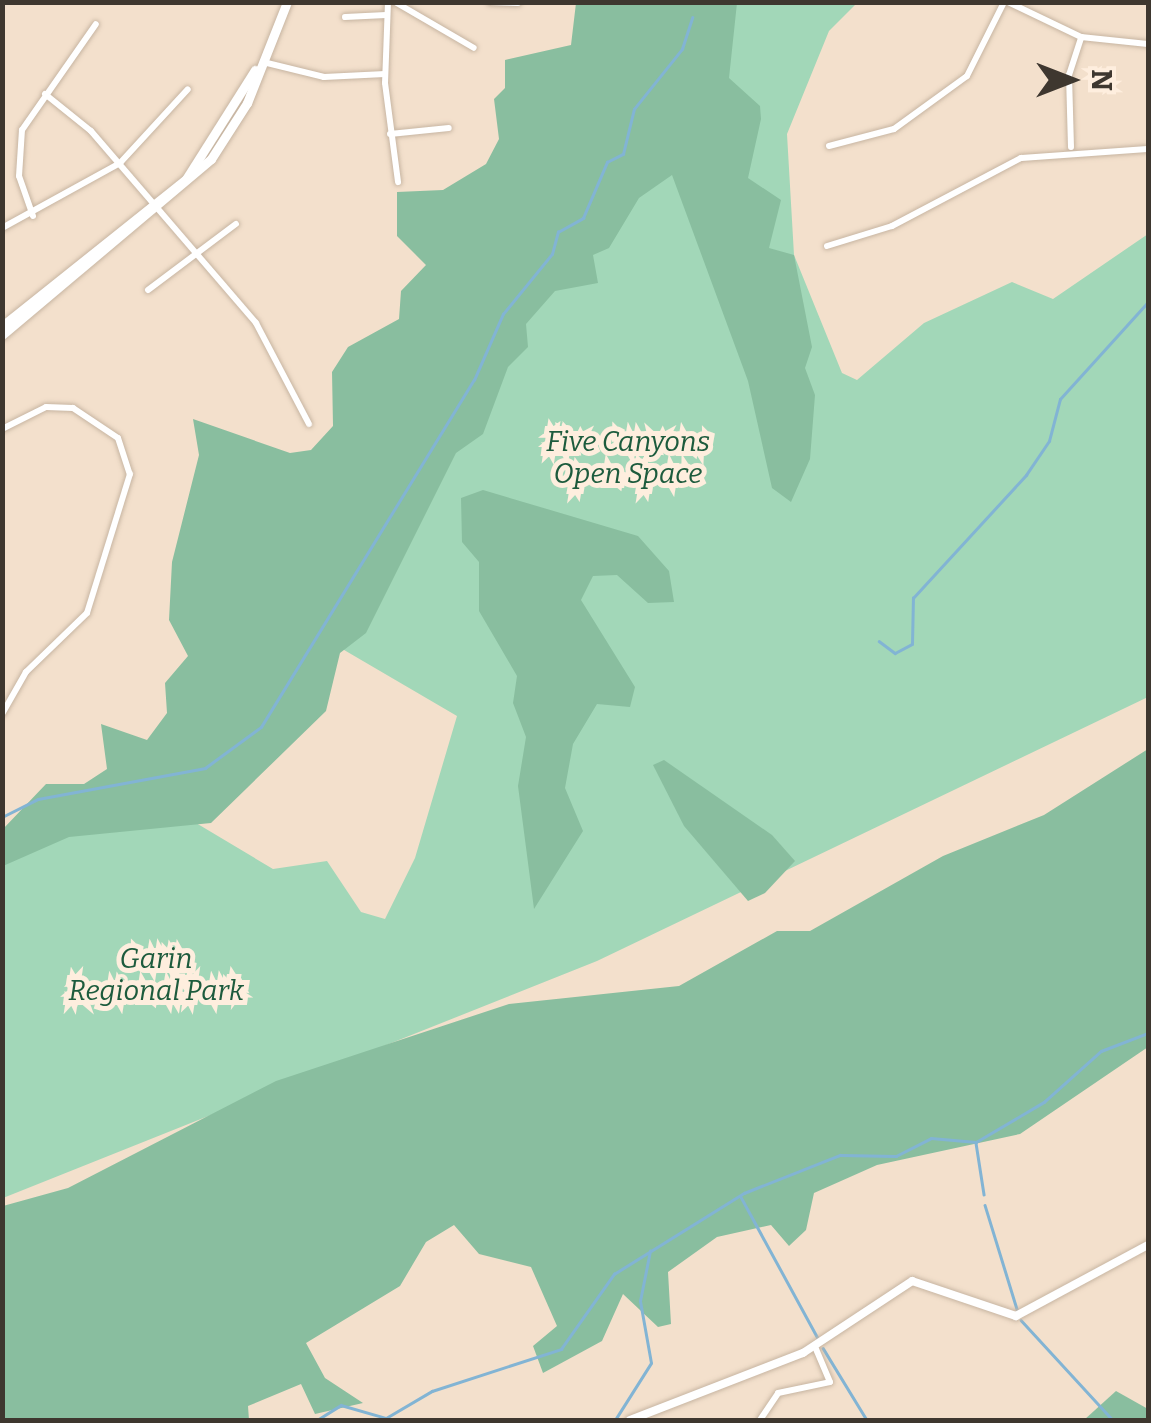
<!DOCTYPE html>
<html>
<head>
<meta charset="utf-8">
<style>
	body { margin:0 }
	#map { position:relative; width:1151px; height:1423px; overflow:hidden; background:#f3e0cc; font-family:Bitter,serif }
	div>[style] { position:absolute }
	.green>* { inset:0; background:#a2d7b8 }
	.forest>* { inset:0; background:#89be9f }
	.stream>* { height:2.5px; margin:-1.25px; padding:0 1.25px; transform-origin:1.25px; border-radius:1.25px; background:#82b4d4 }
	.roads { filter:drop-shadow(0 0 2px #c7b5a2) drop-shadow(0 0 2px #c7b5a2) }
	.minor>* { height:6px; margin:-3px; padding:0 3px; transform-origin:3px; border-radius:3px; background:#fff }
	.tertiary>* { height:8px; margin:-4px; padding:0 4px; transform-origin:4px; border-radius:4px; background:#fff }
	.secondary>* { height:9px; margin:-4.5px; padding:0 4.5px; transform-origin:4.5px; border-radius:4.5px; background:#fff }
	span { translate:-50% -50%; white-space:nowrap; text-align:center; line-height:1.15; -webkit-text-stroke:10px #feeede; paint-order:stroke }
	.park-label { font-size:28px; color:#1d5b3d; font-style:italic }
	.frame { position:absolute; inset:0; border:5px solid #3e372f; pointer-events:none }
	.north { position:absolute; left:1021px; top:30px; width:100px; height:100px; -webkit-text-stroke:8px #feeede; paint-order:stroke; rotate:90deg; font-size:28px; font-weight:700; line-height:40px; text-align:center; color:#3e372f }
	.north::after { content:''; display:block; margin:auto; width:35px; height:45px; background:#3e372f; clip-path:polygon(50% 0,100% 100%,50% 72%,0 100%) }
</style>
</head>
<body>
<div id="map">
	<div class="green">
		<i style="clip-path:polygon(638px 3px,857px 3px,829px 31px,787px 134px,794px 255px,842px 373px,857px 380px,924px 323px,1012px 282px,1053px 299px,1148px 234px,1148px 697px,597px 961px,3px 1198px,3px 852px,40px 826px,191px 820px,273px 869px,327px 861px,361px 912px,385px 919px,415px 858px,457px 716px,327px 640px)"></i>
	</div>
	<div class="forest">
		<i style="clip-path:polygon(576px 3px,737px 3px,729px 78px,760px 106px,761px 119px,748px 178px,781px 200px,769px 248px,794px 255px,812px 347px,805px 368px,815px 395px,810px 459px,791px 502px,772px 488px,748px 381px,672px 175px,639px 198px,609px 248px,593px 255px,598px 283px,555px 291px,526px 324px,528px 347px,508px 367px,483px 434px,456px 453px,366px 633px,340px 653px,326px 711px,211px 823px,69px 837px,3px 866px,3px 829px,46px 784px,84px 784px,107px 769px,101px 724px,147px 740px,167px 713px,165px 683px,188px 656px,169px 620px,172px 562px,199px 455px,193px 419px,290px 453px,311px 450px,333px 426px,332px 372px,348px 347px,399px 319px,401px 291px,426px 265px,397px 236px,397px 192px,443px 190px,486px 164px,499px 139px,494px 99px,505px 88px,505px 60px,571px 45px)"></i>
		<i style="clip-path:polygon(483px 490px,638px 536px,669px 571px,674px 602px,648px 603px,617px 575px,593px 576px,581px 600px,635px 687px,630px 707px,597px 704px,573px 744px,565px 788px,583px 831px,534px 909px,518px 786px,526px 737px,513px 703px,517px 676px,479px 611px,479px 562px,462px 542px,461px 498px)"></i>
		<i style="clip-path:polygon(1148px 749px,1148px 1047px,1020px 1134px,877px 1165px,814px 1193px,806px 1230px,789px 1246px,771px 1225px,717px 1237px,668px 1272px,671px 1324px,658px 1327px,623px 1294px,602px 1341px,543px 1373px,533px 1346px,557px 1326px,531px 1267px,479px 1254px,454px 1225px,426px 1242px,400px 1286px,306px 1343px,325px 1378px,363px 1403px,315px 1414px,301px 1384px,248px 1406px,249px 1420px,3px 1420px,3px 1206px,68px 1188px,276px 1081px,509px 1004px,679px 986px,777px 931px,810px 931px,943px 856px,1044px 815px)"></i>
		<i style="clip-path:polygon(664px 760px,772px 835px,795px 861px,765px 893px,748px 901px,684px 826px,653px 765px)"></i>
		<i style="clip-path:polygon(1116px 1391px,1148px 1409px,1148px 1420px,1084px 1420px)"></i>
	</div>
	<div class="stream">
		<i style="left:879px;top:641px;width:20px;rotate:37deg"></i>
		<i style="left:895px;top:653px;width:19px;rotate:-28deg"></i>
		<i style="left:912px;top:644px;width:46px;rotate:-88.8deg"></i>
		<i style="left:913px;top:598px;width:167px;rotate:-47.4deg"></i>
		<i style="left:1026px;top:475px;width:41px;rotate:-55.9deg"></i>
		<i style="left:1049px;top:441px;width:43px;rotate:-75.3deg"></i>
		<i style="left:1060px;top:399px;width:131px;rotate:-47.8deg"></i>
		<i style="left:2px;top:817px;width:40px;rotate:-26.6deg"></i>
		<i style="left:38px;top:799px;width:170px;rotate:-10.5deg"></i>
		<i style="left:205px;top:768px;width:69px;rotate:-36.2deg"></i>
		<i style="left:261px;top:727px;width:407px;rotate:-58.5deg"></i>
		<i style="left:474px;top:380px;width:72px;rotate:-66.3deg"></i>
		<i style="left:503px;top:314px;width:77px;rotate:-50.8deg"></i>
		<i style="left:552px;top:254px;width:23px;rotate:-75deg"></i>
		<i style="left:558px;top:232px;width:29px;rotate:-29deg"></i>
		<i style="left:583px;top:218px;width:61px;rotate:-66.8deg"></i>
		<i style="left:607px;top:162px;width:18px;rotate:-27deg"></i>
		<i style="left:623px;top:154px;width:46px;rotate:-76.3deg"></i>
		<i style="left:634px;top:109px;width:77px;rotate:-51.3deg"></i>
		<i style="left:682px;top:49px;width:33px;rotate:-72deg"></i>
		<i style="left:976px;top:1143px;width:52px;rotate:81.1deg"></i>
		<i style="left:741px;top:1197px;width:161px;rotate:61.4deg"></i>
		<i style="left:985px;top:1205px;width:109px;rotate:72.9deg"></i>
		<i style="left:1021px;top:1320px;width:136px;rotate:47.4deg"></i>
		<i style="left:823px;top:1348px;width:84px;rotate:58.6deg"></i>
		<i style="left:317px;top:1420px;width:28px;rotate:-32deg"></i>
		<i style="left:341px;top:1405px;width:47px;rotate:16.1deg"></i>
		<i style="left:386px;top:1418px;width:53px;rotate:-30.4deg"></i>
		<i style="left:432px;top:1391px;width:136px;rotate:-18deg"></i>
		<i style="left:561px;top:1349px;width:92px;rotate:-54.8deg"></i>
		<i style="left:614px;top:1274px;width:153px;rotate:-31.9deg"></i>
		<i style="left:744px;top:1193px;width:103px;rotate:-21.6deg"></i>
		<i style="left:840px;top:1155px;width:56px;rotate:1deg"></i>
		<i style="left:896px;top:1156px;width:39px;rotate:-27deg"></i>
		<i style="left:931px;top:1138px;width:45px;rotate:5.1deg"></i>
		<i style="left:976px;top:1142px;width:79px;rotate:-30.5deg"></i>
		<i style="left:1044px;top:1102px;width:76px;rotate:-41.8deg"></i>
		<i style="left:1101px;top:1051px;width:50px;rotate:-21deg"></i>
		<i style="left:615px;top:1420px;width:67px;rotate:-57.7deg"></i>
		<i style="left:651px;top:1363px;width:63px;rotate:-100.1deg"></i>
		<i style="left:640px;top:1301px;width:51px;rotate:-78.7deg"></i>
	</div>
	<div class="roads">
		<div class="minor">
			<i style="left:388px;top:2px;width:81px;rotate:92.1deg"></i>
			<i style="left:385px;top:83px;width:100px;rotate:82.5deg"></i>
			<i style="left:395px;top:2px;width:91px;rotate:30.2deg"></i>
			<i style="left:490px;top:2px;width:28px;rotate:2deg"></i>
			<i style="left:1008px;top:2px;width:81px;rotate:25.6deg"></i>
			<i style="left:1081px;top:37px;width:67px;rotate:6deg"></i>
			<i style="left:345px;top:17px;width:41px;rotate:-2.8deg"></i>
			<i style="left:263px;top:62px;width:63px;rotate:13.8deg"></i>
			<i style="left:324px;top:77px;width:61px;rotate:-2.8deg"></i>
			<i style="left:45px;top:94px;width:59px;rotate:38.8deg"></i>
			<i style="left:91px;top:131px;width:253px;rotate:49.3deg"></i>
			<i style="left:256px;top:323px;width:114px;rotate:62.3deg"></i>
			<i style="left:390px;top:134px;width:59px;rotate:-5.8deg"></i>
			<i style="left:829px;top:146px;width:67px;rotate:-14.7deg"></i>
			<i style="left:894px;top:129px;width:90px;rotate:-36deg"></i>
			<i style="left:967px;top:76px;width:83px;rotate:-63.4deg"></i>
			<i style="left:1071px;top:147px;width:72px;rotate:-91.6deg"></i>
			<i style="left:1069px;top:75px;width:40px;rotate:-72deg"></i>
			<i style="left:33px;top:216px;width:42px;rotate:-109.3deg"></i>
			<i style="left:19px;top:176px;width:46px;rotate:-86.3deg"></i>
			<i style="left:22px;top:130px;width:129px;rotate:-55.1deg"></i>
			<i style="left:2px;top:228px;width:135px;rotate:-28.8deg"></i>
			<i style="left:120px;top:163px;width:100px;rotate:-47.4deg"></i>
			<i style="left:827px;top:246px;width:68px;rotate:-17.1deg"></i>
			<i style="left:892px;top:226px;width:146px;rotate:-27.8deg"></i>
			<i style="left:1021px;top:158px;width:127px;rotate:-4.1deg"></i>
			<i style="left:148px;top:290px;width:110px;rotate:-36.9deg"></i>
			<i style="left:2px;top:429px;width:49px;rotate:-26.6deg"></i>
			<i style="left:46px;top:407px;width:27px;rotate:2deg"></i>
			<i style="left:73px;top:408px;width:54px;rotate:33.7deg"></i>
			<i style="left:118px;top:438px;width:38px;rotate:72deg"></i>
			<i style="left:130px;top:474px;width:145px;rotate:107.2deg"></i>
			<i style="left:87px;top:613px;width:85px;rotate:136deg"></i>
			<i style="left:26px;top:672px;width:48px;rotate:119.7deg"></i>
			<i style="left:760px;top:1420px;width:32px;rotate:-56deg"></i>
			<i style="left:778px;top:1393px;width:53px;rotate:-11.9deg"></i>
			<i style="left:830px;top:1382px;width:38px;rotate:-113deg"></i>
		</div>
		<div class="tertiary">
			<i style="left:630px;top:1420px;width:186px;rotate:-21.2deg"></i>
			<i style="left:803px;top:1353px;width:131px;rotate:-33.4deg"></i>
			<i style="left:912px;top:1281px;width:110px;rotate:18.6deg"></i>
			<i style="left:1016px;top:1316px;width:150px;rotate:-28.3deg"></i>
		</div>
		<div class="secondary">
			<i style="left:2px;top:326px;width:236px;rotate:-38.6deg"></i>
			<i style="left:186px;top:179px;width:129px;rotate:-57.7deg"></i>
			<i style="left:2px;top:335px;width:273px;rotate:-40.1deg"></i>
			<i style="left:211px;top:159px;width:67px;rotate:-57.3deg"></i>
			<i style="left:247px;top:103px;width:109px;rotate:-68.4deg"></i>
		</div>
	</div>
	<div class="park-label">
		<span style="left:628px;top:458px">Five Canyons<br>Open Space</span>
		<span style="left:156px;top:975px">Garin<br>Regional Park</span>
	</div>
	<div class="frame"></div>
	<div class="north">N</div>
</div>
</body>
</html>
